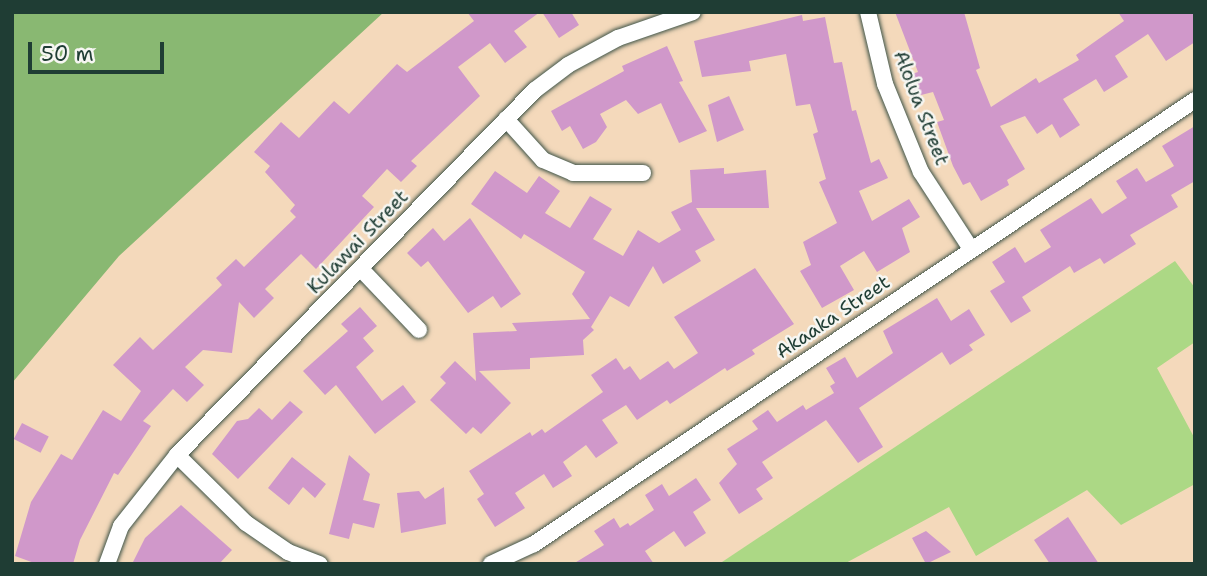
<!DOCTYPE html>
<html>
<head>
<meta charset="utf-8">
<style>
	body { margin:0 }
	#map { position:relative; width:1207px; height:576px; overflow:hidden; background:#f4d9bb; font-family:"Shantell Sans",sans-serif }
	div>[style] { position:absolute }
	.green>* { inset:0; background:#acd885 }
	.forest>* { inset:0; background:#89b872 }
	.building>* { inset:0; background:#d098ca; transform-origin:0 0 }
	.roads { filter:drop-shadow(0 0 2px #3f5448) drop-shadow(0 0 2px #3f5448) }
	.minor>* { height:16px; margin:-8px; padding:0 8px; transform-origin:8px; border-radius:8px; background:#fff }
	span { translate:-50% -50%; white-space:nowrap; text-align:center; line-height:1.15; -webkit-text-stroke:5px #f6f6f2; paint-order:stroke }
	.street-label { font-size:19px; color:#1f3d34 }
	.frame { position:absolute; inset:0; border:14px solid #1f3d34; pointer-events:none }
	.scale { position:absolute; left:28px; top:42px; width:136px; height:32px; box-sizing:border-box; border:4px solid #1f3d34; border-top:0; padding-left:9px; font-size:21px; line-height:24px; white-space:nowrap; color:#1f3d34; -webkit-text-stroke:5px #f6f6f2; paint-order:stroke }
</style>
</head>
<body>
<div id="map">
	<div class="green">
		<i style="clip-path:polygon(1175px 261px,1195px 288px,1195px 342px,1157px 368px,1195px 439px,1195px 484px,1121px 525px,1087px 490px,976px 556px,949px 507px,844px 564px,719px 564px)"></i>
	</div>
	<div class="forest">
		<i style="clip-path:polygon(12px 12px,384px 12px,119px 256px,12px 383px)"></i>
	</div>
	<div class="building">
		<i style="clip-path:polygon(467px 12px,540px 12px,514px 31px,527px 47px,505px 63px,490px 43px,458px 67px,480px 96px,411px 161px,417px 166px,401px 182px,387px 169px,362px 196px,374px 207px,316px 269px,301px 254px,265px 289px,274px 298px,254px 318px,239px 302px,232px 353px,203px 350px,185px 367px,204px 385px,187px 402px,173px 389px,143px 421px,151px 426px,118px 475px,114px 473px,80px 540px,73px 564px,37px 564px,15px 556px,31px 502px,61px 454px,72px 460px,103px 410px,121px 421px,141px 391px,113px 365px,140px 337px,153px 350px,222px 285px,216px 278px,236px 259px,244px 267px,296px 217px,290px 211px,295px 205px,265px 172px,270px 166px,254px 152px,281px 122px,299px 138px,334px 101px,349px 114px,397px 64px,407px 72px,474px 21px)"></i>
		<i style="clip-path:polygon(542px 12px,571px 12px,579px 25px,559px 38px)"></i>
		<i style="clip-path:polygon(895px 12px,964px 12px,980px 68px,976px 70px,991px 107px,1036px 78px,1039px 83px,1079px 60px,1076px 55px,1124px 21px,1118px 12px,1195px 12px,1195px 42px,1166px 61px,1148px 34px,1115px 56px,1128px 77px,1104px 92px,1096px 79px,1063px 99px,1080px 125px,1060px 138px,1052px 124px,1037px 134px,1025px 116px,1000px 126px,1025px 169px,1007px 180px,1009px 185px,981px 201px,970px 182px,963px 185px,953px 166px,937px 122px,944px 120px,933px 92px,913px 97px,906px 76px,918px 72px)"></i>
		<i style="clip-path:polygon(802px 15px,803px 21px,825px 17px,834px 63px,842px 62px,852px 111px,856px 110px,871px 163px,879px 159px,888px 178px,859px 191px,872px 221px,909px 199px,920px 217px,902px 228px,910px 252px,877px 272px,864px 251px,840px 266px,854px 290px,822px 308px,800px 271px,811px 265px,803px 242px,837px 223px,819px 182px,826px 179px,813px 134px,818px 132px,810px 104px,796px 106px,786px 54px,749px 61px,751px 71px,702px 77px,694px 41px)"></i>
		<i style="clip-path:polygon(667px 46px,683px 81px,679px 82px,707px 131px,679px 143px,661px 103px,638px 114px,626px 100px,600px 114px,607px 127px,596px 142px,583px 149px,570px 126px,562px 131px,551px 111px,624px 71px,622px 66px)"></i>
		<i style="clip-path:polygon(729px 96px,744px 130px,717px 142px,708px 105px)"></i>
		<i style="clip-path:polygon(1195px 126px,1195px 181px,1171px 195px,1178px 207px,1130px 235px,1136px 244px,1104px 264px,1100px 258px,1074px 273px,1070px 266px,1022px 297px,1031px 311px,1011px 323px,990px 291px,1005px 282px,992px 262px,1015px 247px,1025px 263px,1051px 247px,1040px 230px,1091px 198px,1102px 214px,1127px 198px,1116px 181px,1137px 168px,1146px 182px,1174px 166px,1162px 146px)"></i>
		<i style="clip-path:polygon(724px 168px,724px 174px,766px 170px,769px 208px,696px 208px,715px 240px,695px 251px,701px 261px,663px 284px,653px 266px,629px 307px,610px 296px,591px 327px,594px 330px,583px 340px,584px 355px,530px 358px,530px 369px,479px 371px,511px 403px,481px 434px,473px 427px,466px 434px,430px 400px,446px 383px,440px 377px,455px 361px,476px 381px,473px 333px,517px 331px,512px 323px,590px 319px,572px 294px,585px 272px,524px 234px,521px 239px,471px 204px,495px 171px,527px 193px,539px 176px,560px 191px,545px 213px,570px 228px,590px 196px,612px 209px,593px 239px,623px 256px,638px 230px,659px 243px,681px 230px,671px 212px,692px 202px,690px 170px)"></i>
		<i style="clip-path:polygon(470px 218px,521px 294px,501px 308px,493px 296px,468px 313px,428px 261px,421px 267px,407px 253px,433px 228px,444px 241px)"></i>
		<i style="clip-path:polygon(755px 268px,794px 324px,752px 350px,755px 354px,727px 371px,725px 368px,670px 404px,667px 400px,637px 420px,626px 405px,602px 420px,618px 443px,596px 458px,586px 445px,563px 462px,572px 476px,553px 488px,544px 474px,515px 493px,525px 508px,495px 527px,477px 499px,484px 494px,469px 471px,530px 432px,532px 436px,542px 429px,545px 433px,603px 392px,591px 375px,616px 358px,624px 370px,630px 366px,640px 380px,668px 361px,674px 369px,698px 353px,674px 317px)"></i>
		<i style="clip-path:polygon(937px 298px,951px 321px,969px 309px,985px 335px,969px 345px,973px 350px,950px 365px,942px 352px,859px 408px,883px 447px,858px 463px,826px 420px,762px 462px,773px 478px,756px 489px,763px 499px,739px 514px,719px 483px,737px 464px,727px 449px,758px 429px,752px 421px,768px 410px,777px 422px,803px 405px,806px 410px,834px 393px,830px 386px,835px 383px,826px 368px,845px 357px,857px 378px,893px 353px,883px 331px)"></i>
		<i style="clip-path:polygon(360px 307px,377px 326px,363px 338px,374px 351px,356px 367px,382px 401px,403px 385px,416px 402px,375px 434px,336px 385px,325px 395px,303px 371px,348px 331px,341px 324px)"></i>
		<i style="clip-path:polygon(290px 401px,303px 412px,238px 479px,212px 454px,237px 421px,248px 419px,259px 408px,272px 420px)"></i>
		<i style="left:22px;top:423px;width:30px;height:18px;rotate:27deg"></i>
		<i style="clip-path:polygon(349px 455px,370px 474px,363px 500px,380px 504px,374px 528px,353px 523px,349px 539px,329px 534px)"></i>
		<i style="clip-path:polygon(292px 457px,326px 484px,315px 498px,303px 487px,289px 505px,268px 488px)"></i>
		<i style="clip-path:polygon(696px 478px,711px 500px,693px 512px,706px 533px,685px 547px,674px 531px,645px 551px,654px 564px,573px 564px,604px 545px,594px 531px,614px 518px,620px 528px,628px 523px,630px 526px,654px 510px,645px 495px,662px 484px,669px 496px)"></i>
		<i style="clip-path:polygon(444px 487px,446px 524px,401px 533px,397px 493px,419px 491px,425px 499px)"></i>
		<i style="clip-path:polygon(181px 505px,232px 550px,219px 564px,132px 564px,145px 538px)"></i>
		<i style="clip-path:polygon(1068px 517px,1099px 564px,1050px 564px,1034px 540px)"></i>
		<i style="clip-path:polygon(926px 531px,951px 552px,926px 564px,912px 538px)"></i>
	</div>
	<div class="roads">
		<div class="minor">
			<i style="left:868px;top:12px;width:74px;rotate:76.7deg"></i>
			<i style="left:885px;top:84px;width:95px;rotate:67.8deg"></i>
			<i style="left:921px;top:172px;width:92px;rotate:57deg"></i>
			<i style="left:506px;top:119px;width:55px;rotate:47.9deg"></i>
			<i style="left:543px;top:160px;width:33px;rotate:23deg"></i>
			<i style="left:573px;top:173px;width:70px"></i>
			<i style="left:361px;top:269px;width:84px;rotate:46.4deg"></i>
			<i style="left:177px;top:455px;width:97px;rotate:44.6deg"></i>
			<i style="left:246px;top:523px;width:51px;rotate:34.6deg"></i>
			<i style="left:288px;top:552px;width:34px;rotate:21deg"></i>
			<i style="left:107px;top:564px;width:40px;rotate:-69.8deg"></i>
			<i style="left:121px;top:526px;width:90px;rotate:-51.7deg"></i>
			<i style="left:177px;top:455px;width:511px;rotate:-45.55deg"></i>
			<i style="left:535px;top:90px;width:41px;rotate:-37.1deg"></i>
			<i style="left:568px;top:65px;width:57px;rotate:-28.4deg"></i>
			<i style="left:618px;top:38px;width:79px;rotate:-19.1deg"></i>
			<i style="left:491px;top:564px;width:47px;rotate:-24.9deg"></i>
			<i style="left:534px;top:544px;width:796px;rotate:-33.89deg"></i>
		</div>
	</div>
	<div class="street-label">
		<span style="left:921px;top:108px;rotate:69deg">Alolua Street</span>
		<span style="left:358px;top:242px;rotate:-46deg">Kulawai Street</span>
		<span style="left:833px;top:317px;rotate:-34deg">Akaaka Street</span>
	</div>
	<div class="frame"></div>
	<div class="scale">50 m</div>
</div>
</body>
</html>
